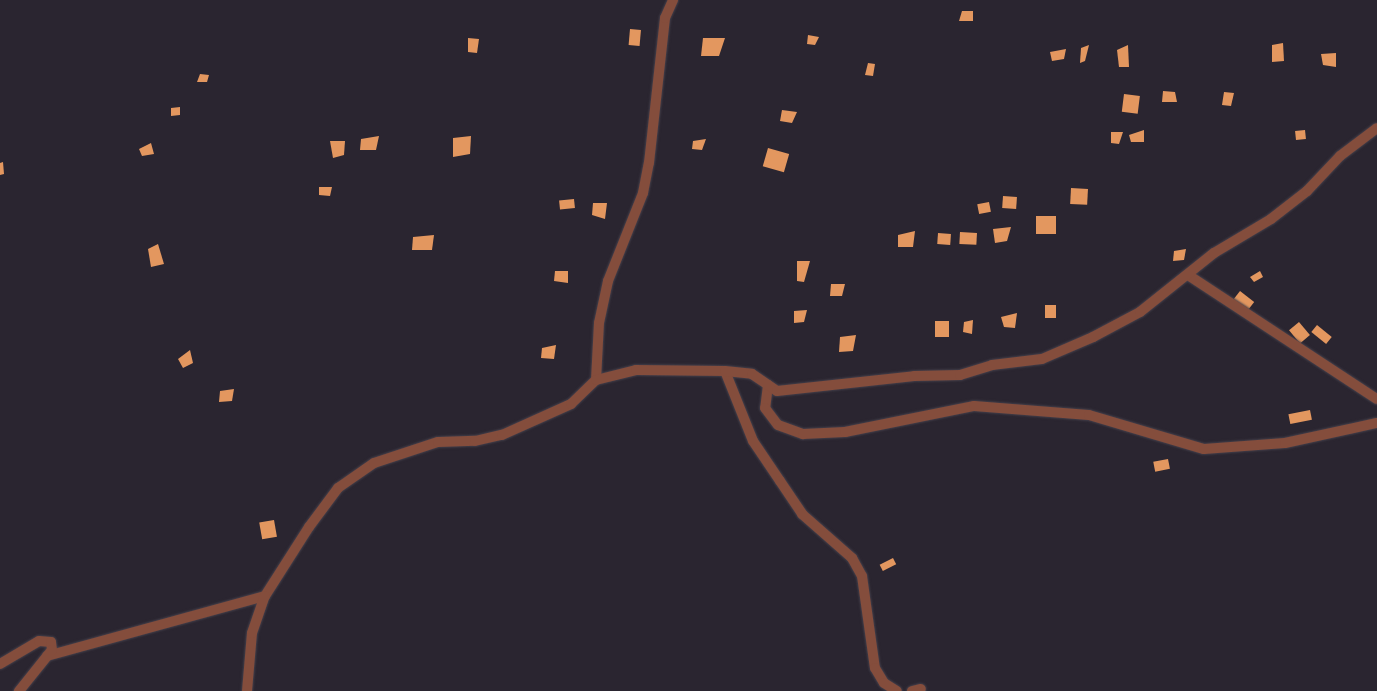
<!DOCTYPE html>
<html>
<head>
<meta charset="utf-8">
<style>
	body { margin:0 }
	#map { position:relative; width:1377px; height:691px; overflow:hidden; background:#2a2530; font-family:"Golos Text",sans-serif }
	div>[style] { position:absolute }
	.building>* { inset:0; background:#e3975f; transform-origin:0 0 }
	.roads { filter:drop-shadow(0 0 1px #45404b) drop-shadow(0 0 1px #45404b) }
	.minor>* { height:10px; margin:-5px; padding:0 5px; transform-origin:5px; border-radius:5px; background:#844d3c }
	span { translate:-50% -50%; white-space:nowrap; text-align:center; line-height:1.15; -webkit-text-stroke:4px #201c26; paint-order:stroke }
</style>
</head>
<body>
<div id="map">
	<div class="building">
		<i style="clip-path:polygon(962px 11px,973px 11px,973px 21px,959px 21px)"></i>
		<i style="left:630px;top:29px;width:11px;height:16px;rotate:5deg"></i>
		<i style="clip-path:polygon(808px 35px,819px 37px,815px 45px,807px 44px)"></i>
		<i style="clip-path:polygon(468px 38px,479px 39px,477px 53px,468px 52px)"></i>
		<i style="clip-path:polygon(703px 38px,725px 38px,719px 56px,701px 56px)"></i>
		<i style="clip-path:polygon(1283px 43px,1284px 61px,1272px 62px,1272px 45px)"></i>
		<i style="clip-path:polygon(1089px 45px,1085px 61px,1080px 63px,1081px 48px)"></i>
		<i style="clip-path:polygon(1128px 45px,1129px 67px,1119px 67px,1117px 50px)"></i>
		<i style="clip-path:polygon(1066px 49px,1064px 59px,1052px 61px,1050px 52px)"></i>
		<i style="clip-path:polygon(1336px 53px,1336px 67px,1323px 65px,1321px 54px)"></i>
		<i style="clip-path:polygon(868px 63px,875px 64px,873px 76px,865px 75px)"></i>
		<i style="clip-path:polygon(200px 74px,209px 75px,207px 82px,197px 82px)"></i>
		<i style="clip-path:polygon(1163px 91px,1175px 92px,1177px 102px,1162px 102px)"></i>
		<i style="clip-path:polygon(1224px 92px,1234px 93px,1231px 106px,1222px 105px)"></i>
		<i style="left:1124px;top:94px;width:16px;height:18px;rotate:7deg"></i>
		<i style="clip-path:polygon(180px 107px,180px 115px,171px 116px,171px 108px)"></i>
		<i style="clip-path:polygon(782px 110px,797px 112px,792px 123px,780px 121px)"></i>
		<i style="clip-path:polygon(1144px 130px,1144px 142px,1131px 142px,1129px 135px)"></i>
		<i style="left:1305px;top:130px;width:9px;height:10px;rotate:84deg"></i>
		<i style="clip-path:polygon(1111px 132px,1123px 132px,1119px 144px,1111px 143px)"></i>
		<i style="clip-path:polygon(379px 136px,376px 150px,360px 150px,361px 139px)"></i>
		<i style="clip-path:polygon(471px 136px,470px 154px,453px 157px,453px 138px)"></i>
		<i style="clip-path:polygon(706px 139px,702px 150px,692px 149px,693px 141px)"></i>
		<i style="clip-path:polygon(330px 141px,345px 141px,344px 155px,333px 158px)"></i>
		<i style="clip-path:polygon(151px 143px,154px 154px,142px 156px,139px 149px)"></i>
		<i style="left:768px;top:148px;width:22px;height:19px;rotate:16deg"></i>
		<i style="clip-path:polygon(3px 162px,4px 174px,0 175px,0 163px)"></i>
		<i style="clip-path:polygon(319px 187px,332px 187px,330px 196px,319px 195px)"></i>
		<i style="left:1071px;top:188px;width:17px;height:16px;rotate:3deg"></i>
		<i style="left:1003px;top:196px;width:14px;height:12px;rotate:4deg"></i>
		<i style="left:574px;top:199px;width:9px;height:15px;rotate:84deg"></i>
		<i style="left:989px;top:202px;width:10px;height:12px;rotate:79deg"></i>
		<i style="clip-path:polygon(593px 203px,607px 203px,605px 219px,592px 215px)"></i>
		<i style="left:1036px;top:216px;width:20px;height:18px"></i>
		<i style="clip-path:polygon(1011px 227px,1007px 241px,995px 243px,993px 229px)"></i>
		<i style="clip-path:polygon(915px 231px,913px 247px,898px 247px,898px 235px)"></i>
		<i style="left:960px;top:232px;width:17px;height:12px;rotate:3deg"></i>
		<i style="left:938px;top:233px;width:13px;height:11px;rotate:4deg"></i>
		<i style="clip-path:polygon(434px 235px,432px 250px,412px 250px,413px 237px)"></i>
		<i style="clip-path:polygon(158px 244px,164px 264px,151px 267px,148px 249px)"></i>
		<i style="clip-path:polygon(1186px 249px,1184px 260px,1173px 261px,1174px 251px)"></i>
		<i style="clip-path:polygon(797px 261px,810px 261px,804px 282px,797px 281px)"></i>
		<i style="clip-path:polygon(555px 271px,568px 271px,568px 283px,554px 281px)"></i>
		<i style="clip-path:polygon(1260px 271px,1263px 277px,1254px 282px,1250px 277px)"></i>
		<i style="clip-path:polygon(831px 284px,845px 284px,842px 296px,830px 296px)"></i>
		<i style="left:1240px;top:291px;width:18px;height:11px;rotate:38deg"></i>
		<i style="left:1045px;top:305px;width:11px;height:13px"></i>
		<i style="clip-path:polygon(807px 310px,804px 322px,794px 323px,794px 311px)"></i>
		<i style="clip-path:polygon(1017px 313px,1015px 328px,1004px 327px,1001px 317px)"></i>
		<i style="clip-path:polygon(973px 320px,972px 334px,963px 332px,964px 322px)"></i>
		<i style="left:935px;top:321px;width:14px;height:16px"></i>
		<i style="left:1299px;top:322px;width:17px;height:13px;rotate:50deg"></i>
		<i style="left:1317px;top:325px;width:19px;height:9px;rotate:39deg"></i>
		<i style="clip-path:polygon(856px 335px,853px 351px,839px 352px,840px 337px)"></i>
		<i style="clip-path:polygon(556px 345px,554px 359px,541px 358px,542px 348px)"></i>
		<i style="clip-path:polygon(190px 350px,193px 363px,183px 368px,178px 359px)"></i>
		<i style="clip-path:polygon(234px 389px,232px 401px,219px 402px,220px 391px)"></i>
		<i style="left:1310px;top:410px;width:10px;height:22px;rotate:79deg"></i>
		<i style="left:1168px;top:459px;width:10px;height:15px;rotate:79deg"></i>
		<i style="left:274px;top:520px;width:17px;height:15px;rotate:80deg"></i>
		<i style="left:893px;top:558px;width:7px;height:15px;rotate:63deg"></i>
	</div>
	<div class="roads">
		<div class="minor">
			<i style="left:1188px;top:275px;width:226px;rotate:33.3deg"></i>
			<i style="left:725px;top:371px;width:75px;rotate:68.2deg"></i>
			<i style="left:753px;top:441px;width:48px;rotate:56deg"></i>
			<i style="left:780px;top:481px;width:40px;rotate:56deg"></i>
			<i style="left:802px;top:514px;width:67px;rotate:41.3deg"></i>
			<i style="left:852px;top:558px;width:21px;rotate:61deg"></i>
			<i style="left:862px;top:576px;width:93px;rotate:82deg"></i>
			<i style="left:875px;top:668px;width:17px;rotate:59deg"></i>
			<i style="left:884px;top:683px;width:15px;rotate:32deg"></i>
			<i style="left:596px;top:380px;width:57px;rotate:-87deg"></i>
			<i style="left:599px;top:323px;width:43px;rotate:-77.9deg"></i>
			<i style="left:608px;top:281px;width:95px;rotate:-68.3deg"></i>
			<i style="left:643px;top:193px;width:31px;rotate:-79deg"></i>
			<i style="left:649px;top:163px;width:146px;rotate:-83.7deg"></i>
			<i style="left:665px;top:18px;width:20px;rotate:-66deg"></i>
			<i style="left:768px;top:385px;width:23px;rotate:97deg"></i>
			<i style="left:765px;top:408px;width:21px;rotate:53deg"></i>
			<i style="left:778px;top:425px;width:27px;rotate:20deg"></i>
			<i style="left:803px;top:434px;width:42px;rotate:-2.7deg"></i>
			<i style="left:845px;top:432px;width:132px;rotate:-11.4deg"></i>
			<i style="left:974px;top:406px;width:115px;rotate:4.5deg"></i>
			<i style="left:1089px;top:415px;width:120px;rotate:16.5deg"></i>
			<i style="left:1204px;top:449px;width:81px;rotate:-4.2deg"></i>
			<i style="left:1285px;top:443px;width:94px;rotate:-12.3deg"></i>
			<i style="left:47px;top:656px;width:226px;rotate:-15.4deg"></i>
			<i style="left:265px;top:596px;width:82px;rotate:-57.5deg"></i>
			<i style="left:309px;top:527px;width:49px;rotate:-53.4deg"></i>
			<i style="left:338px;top:488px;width:44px;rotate:-34.8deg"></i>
			<i style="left:374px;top:463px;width:67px;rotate:-18.2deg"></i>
			<i style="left:438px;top:442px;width:37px;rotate:-2deg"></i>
			<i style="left:475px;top:441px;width:28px;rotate:-13deg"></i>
			<i style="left:502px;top:435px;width:76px;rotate:-24.2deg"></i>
			<i style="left:571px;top:404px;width:35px;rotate:-44deg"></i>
			<i style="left:596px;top:380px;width:41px;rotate:-14deg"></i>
			<i style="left:636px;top:370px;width:89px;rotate:0.6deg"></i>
			<i style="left:725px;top:371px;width:27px;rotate:6deg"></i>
			<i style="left:752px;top:374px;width:30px;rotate:34deg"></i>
			<i style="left:777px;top:391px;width:138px;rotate:-6.2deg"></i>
			<i style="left:914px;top:376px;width:46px;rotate:-1.2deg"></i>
			<i style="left:960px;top:375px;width:34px;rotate:-17deg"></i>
			<i style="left:992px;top:365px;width:50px;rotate:-6.8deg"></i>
			<i style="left:1042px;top:359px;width:56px;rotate:-23.3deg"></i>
			<i style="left:1093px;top:337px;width:53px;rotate:-28deg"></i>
			<i style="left:1140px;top:312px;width:95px;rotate:-38.6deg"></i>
			<i style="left:1214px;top:253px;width:66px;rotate:-30.8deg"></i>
			<i style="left:1271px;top:219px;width:46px;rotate:-37.9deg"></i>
			<i style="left:1307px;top:191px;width:48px;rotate:-46.7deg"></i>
			<i style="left:1340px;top:156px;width:46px;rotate:-37.1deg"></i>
			<i style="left:0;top:664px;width:45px;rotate:-30.5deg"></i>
			<i style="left:39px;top:641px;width:12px;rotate:5deg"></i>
			<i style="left:51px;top:642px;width:8px;rotate:83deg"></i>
			<i style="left:52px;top:650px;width:53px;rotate:128.8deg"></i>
			<i style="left:247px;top:691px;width:58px;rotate:-85.1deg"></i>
			<i style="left:252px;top:633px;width:39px;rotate:-71deg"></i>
			<i style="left:912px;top:691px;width:9px;rotate:-13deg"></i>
		</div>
	</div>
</div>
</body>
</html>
